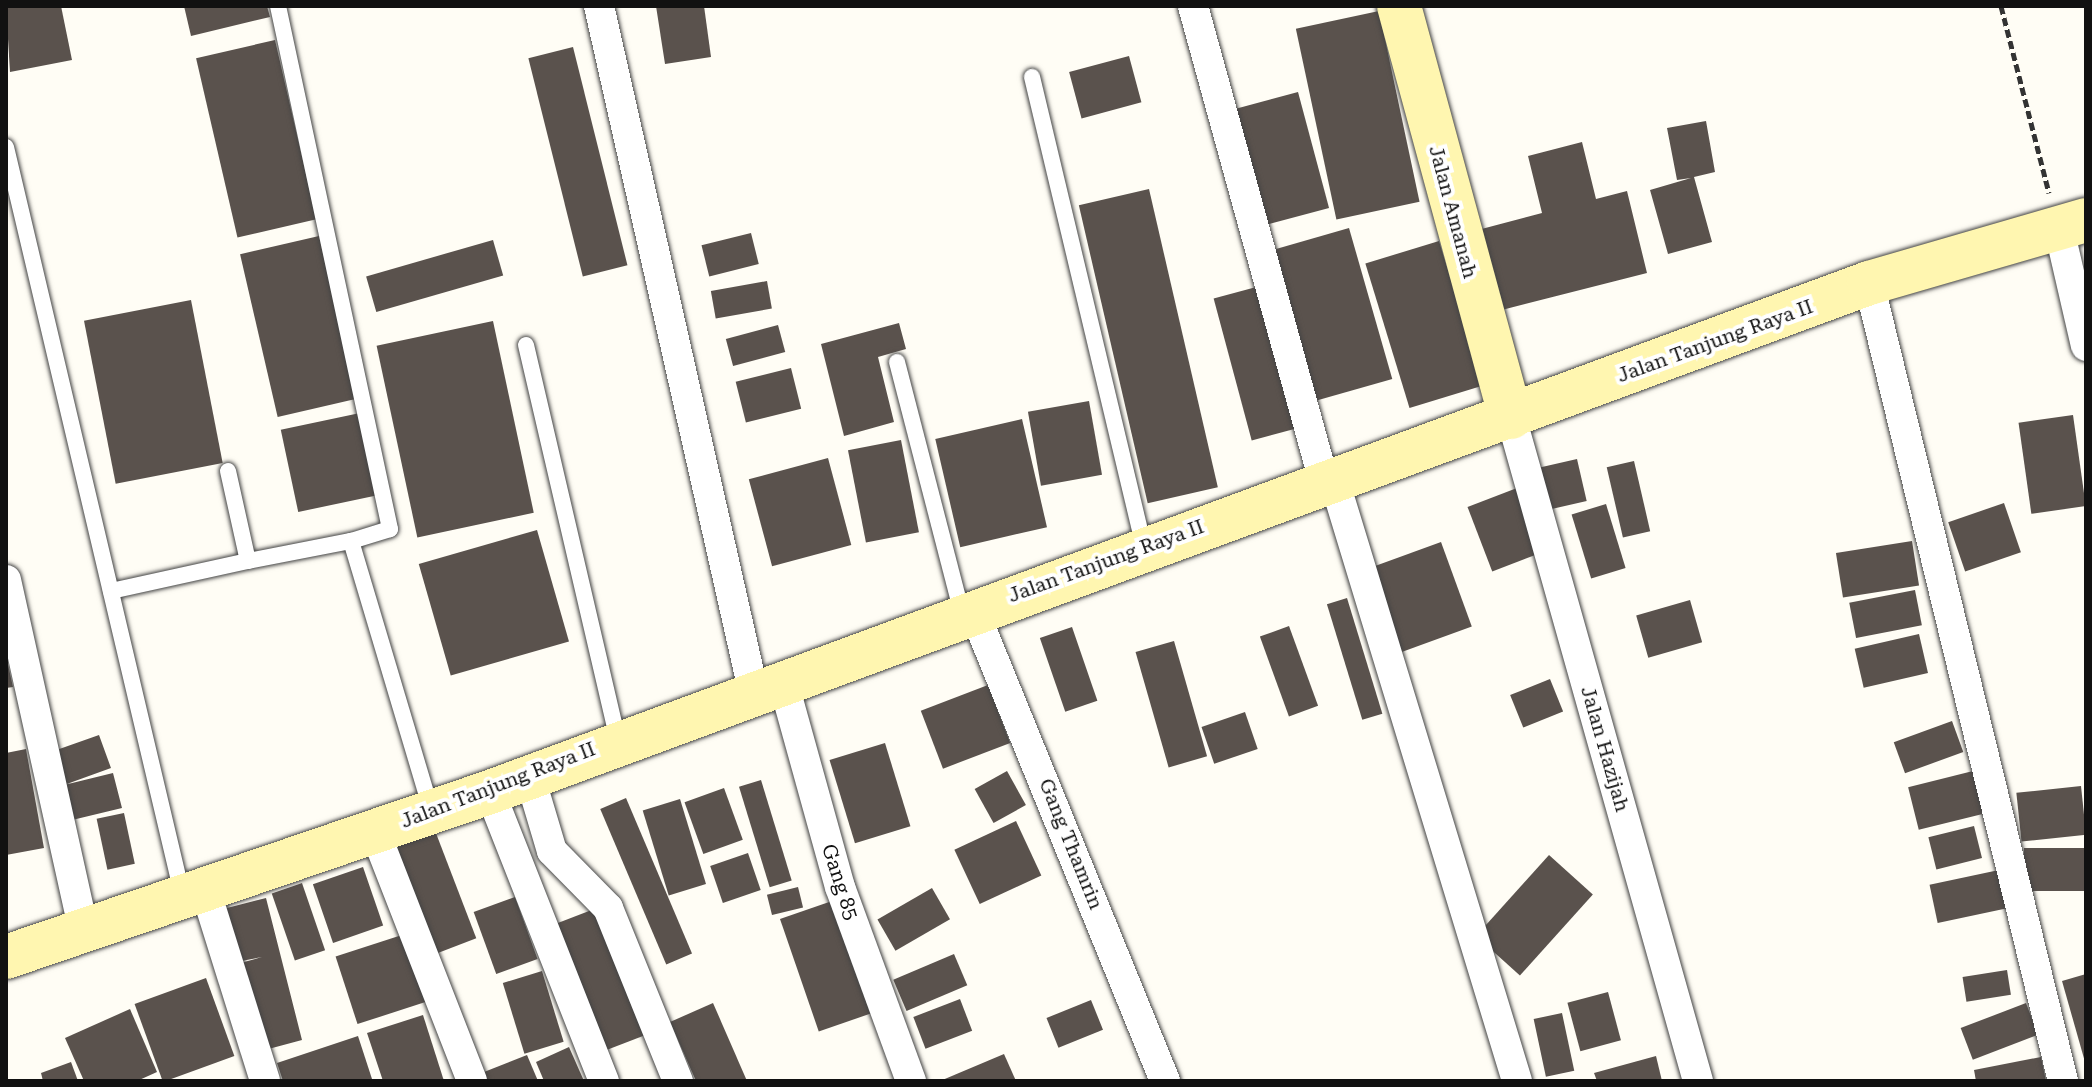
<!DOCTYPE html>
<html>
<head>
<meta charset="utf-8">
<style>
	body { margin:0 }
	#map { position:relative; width:2092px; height:1087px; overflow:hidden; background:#fffdf5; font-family:"Roboto Serif",serif }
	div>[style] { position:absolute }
	.building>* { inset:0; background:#5a524d; transform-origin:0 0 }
	.path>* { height:5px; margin-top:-2.5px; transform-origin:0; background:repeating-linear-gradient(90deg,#333 0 8px,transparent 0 12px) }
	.roads { filter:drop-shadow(0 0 2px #444) drop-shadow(0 0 2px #444) }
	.lane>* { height:16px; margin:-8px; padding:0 8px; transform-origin:8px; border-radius:8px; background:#fff }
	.street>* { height:30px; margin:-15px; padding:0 15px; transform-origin:15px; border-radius:15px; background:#fff }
	.secondary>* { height:44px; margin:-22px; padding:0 22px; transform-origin:22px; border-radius:22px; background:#fff6b0 }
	span { translate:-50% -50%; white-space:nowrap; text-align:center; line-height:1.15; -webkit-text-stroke:8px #fff; paint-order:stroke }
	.street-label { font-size:20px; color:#111 }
	.frame { position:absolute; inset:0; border:8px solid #111; pointer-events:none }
</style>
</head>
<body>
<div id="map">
	<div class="building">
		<i style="clip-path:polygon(6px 6px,61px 6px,72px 60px,10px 72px)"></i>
		<i style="clip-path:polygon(184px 6px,267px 6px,270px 17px,191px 36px)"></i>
		<i style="clip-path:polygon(656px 6px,704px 6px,711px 57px,665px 64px)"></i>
		<i style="left:1379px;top:11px;width:195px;height:85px;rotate:78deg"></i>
		<i style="left:275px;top:40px;width:184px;height:81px;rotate:77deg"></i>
		<i style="left:573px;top:47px;width:225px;height:46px;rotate:76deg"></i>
		<i style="left:1129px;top:56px;width:48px;height:62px;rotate:75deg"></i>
		<i style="left:1298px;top:92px;width:120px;height:71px;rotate:75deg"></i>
		<i style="clip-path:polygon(1706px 121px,1715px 172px,1694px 177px,1712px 242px,1668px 254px,1650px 190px,1691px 178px,1677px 180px,1667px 128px)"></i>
		<i style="clip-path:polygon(1582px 142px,1596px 199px,1627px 191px,1647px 273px,1494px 312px,1474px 231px,1542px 213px,1528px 156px)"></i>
		<i style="left:1149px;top:189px;width:306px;height:72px;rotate:77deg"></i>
		<i style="left:1349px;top:228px;width:157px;height:86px;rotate:74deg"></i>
		<i style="left:751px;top:233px;width:32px;height:51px;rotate:76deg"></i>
		<i style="left:319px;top:236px;width:167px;height:81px;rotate:77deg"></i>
		<i style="left:493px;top:240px;width:37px;height:132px;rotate:74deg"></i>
		<i style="left:1439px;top:241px;width:151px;height:77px;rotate:73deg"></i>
		<i style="left:767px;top:281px;width:28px;height:57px;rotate:80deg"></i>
		<i style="left:1260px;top:286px;width:147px;height:48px;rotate:75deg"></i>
		<i style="left:191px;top:300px;width:166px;height:109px;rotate:79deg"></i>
		<i style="left:493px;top:321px;width:196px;height:119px;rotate:78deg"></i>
		<i style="clip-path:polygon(899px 323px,906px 349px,878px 357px,894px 422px,844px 436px,821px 344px)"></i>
		<i style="left:778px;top:325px;width:28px;height:54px;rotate:75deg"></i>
		<i style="left:791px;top:368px;width:42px;height:57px;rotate:76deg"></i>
		<i style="left:1089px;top:401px;width:75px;height:62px;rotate:80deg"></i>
		<i style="left:360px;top:413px;width:84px;height:81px;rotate:78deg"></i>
		<i style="left:2073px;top:415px;width:92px;height:55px;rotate:82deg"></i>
		<i style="left:1022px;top:419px;width:111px;height:89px;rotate:77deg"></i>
		<i style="left:901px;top:440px;width:94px;height:54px;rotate:79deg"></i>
		<i style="left:828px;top:458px;width:90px;height:82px;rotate:75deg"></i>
		<i style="left:1577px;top:459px;width:43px;height:37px;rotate:77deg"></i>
		<i style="left:1634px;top:461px;width:72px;height:28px;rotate:77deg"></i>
		<i style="left:1517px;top:488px;width:69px;height:53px;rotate:69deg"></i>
		<i style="left:2004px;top:503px;width:52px;height:59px;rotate:71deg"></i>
		<i style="left:1606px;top:504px;width:67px;height:36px;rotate:73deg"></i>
		<i style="left:537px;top:530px;width:116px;height:123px;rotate:74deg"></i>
		<i style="left:1912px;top:541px;width:45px;height:77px;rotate:81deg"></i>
		<i style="left:1441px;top:542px;width:90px;height:76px;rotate:70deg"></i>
		<i style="left:1915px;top:590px;width:36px;height:67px;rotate:79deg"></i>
		<i style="left:1347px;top:598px;width:121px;height:21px;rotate:73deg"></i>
		<i style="left:1690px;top:600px;width:44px;height:56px;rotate:74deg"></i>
		<i style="left:1289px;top:626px;width:85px;height:31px;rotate:70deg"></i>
		<i style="left:1072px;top:627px;width:78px;height:34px;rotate:71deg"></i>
		<i style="left:1919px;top:634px;width:40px;height:66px;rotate:77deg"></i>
		<i style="left:1174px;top:641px;width:120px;height:40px;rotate:74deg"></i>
		<i style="clip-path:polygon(7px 660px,13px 687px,6px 688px,6px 661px)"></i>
		<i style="left:1550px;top:679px;width:35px;height:43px;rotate:68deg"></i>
		<i style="left:988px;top:685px;width:62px;height:72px;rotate:69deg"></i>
		<i style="left:1245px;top:712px;width:39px;height:46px;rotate:71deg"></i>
		<i style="left:1952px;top:721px;width:33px;height:62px;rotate:70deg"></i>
		<i style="clip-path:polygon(99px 735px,111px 768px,64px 785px,113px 773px,122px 808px,68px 821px,48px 753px)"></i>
		<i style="left:885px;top:743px;width:87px;height:58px;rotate:73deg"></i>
		<i style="clip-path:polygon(26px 749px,44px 848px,6px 855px,6px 753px)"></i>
		<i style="left:1977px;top:770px;width:44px;height:71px;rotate:76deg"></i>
		<i style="left:1007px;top:771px;width:39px;height:37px;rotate:61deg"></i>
		<i style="left:761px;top:780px;width:105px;height:23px;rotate:73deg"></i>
		<i style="left:2081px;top:786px;width:49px;height:65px;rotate:84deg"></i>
		<i style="left:724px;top:788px;width:55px;height:42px;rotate:70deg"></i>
		<i style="left:626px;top:798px;width:169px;height:28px;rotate:67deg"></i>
		<i style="left:680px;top:799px;width:89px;height:39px;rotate:73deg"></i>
		<i style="left:124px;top:813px;width:52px;height:28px;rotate:78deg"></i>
		<i style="left:1016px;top:821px;width:60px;height:68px;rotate:65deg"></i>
		<i style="left:1974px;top:826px;width:33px;height:47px;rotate:76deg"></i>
		<i style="left:434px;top:828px;width:118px;height:46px;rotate:69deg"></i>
		<i style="left:2086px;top:848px;width:43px;height:62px;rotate:90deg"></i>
		<i style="left:748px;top:853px;width:39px;height:40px;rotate:71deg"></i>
		<i style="left:1549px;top:855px;width:59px;height:109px;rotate:42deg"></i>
		<i style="left:363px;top:867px;width:62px;height:53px;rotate:71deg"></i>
		<i style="left:1999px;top:870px;width:39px;height:71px;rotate:78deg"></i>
		<i style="left:302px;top:883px;width:71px;height:32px;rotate:71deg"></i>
		<i style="left:798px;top:887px;width:21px;height:32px;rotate:76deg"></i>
		<i style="left:932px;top:888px;width:36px;height:63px;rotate:60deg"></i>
		<i style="left:515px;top:897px;width:66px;height:44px;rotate:70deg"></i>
		<i style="clip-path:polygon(266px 898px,302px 1040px,261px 1051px,237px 964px,262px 957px,236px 962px,223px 909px)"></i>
		<i style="left:832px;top:901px;width:119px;height:55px;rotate:71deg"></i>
		<i style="left:602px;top:906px;width:136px;height:48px;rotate:69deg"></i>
		<i style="left:405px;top:934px;width:71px;height:73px;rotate:72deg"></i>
		<i style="left:954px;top:954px;width:34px;height:66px;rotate:67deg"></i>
		<i style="left:2007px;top:970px;width:25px;height:45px;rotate:81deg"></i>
		<i style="left:542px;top:971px;width:74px;height:41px;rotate:73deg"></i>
		<i style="clip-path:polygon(2086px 974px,2086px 1062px,2085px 1062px,2062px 981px)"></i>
		<i style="left:206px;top:978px;width:83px;height:76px;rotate:70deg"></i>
		<i style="left:1608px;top:992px;width:50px;height:42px;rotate:75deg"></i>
		<i style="left:960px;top:999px;width:34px;height:50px;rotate:69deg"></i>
		<i style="left:1091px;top:1000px;width:32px;height:48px;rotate:68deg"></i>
		<i style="clip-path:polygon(713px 1003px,747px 1081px,696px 1081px,670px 1022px)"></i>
		<i style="left:2026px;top:1003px;width:34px;height:70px;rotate:69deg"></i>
		<i style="clip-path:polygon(130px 1009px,157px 1072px,137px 1081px,84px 1081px,65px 1038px)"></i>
		<i style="left:1562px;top:1013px;width:59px;height:29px;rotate:78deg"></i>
		<i style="clip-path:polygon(423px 1015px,444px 1081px,383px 1081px,367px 1033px)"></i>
		<i style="clip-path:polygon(358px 1036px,372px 1079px,283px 1081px,277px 1063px)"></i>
		<i style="clip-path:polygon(569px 1047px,584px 1081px,544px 1081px,536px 1062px)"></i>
		<i style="clip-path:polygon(1004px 1054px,1016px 1081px,940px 1081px)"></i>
		<i style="clip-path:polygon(527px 1055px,538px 1081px,487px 1081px,484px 1072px)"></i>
		<i style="clip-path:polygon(1656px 1056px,1662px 1081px,1597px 1081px,1594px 1073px)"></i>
		<i style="clip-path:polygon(2041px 1057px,2046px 1081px,1976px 1081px,1974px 1070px)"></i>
		<i style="clip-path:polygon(71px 1062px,78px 1081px,43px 1081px,41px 1073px)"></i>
	</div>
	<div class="path">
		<i style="left:2001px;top:6px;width:193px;rotate:75.6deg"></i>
	</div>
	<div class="roads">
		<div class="lane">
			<i style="left:278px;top:6px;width:535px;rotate:77.91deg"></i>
			<i style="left:390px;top:529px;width:41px;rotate:162.9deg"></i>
			<i style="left:1032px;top:77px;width:484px;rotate:76.6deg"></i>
			<i style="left:6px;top:147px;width:766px;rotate:76.73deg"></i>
			<i style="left:526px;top:345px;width:406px;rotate:76.9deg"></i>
			<i style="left:897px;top:362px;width:259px;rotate:75.5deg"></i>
			<i style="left:228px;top:471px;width:92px;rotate:77.5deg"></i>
			<i style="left:248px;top:561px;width:105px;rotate:-11deg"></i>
			<i style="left:351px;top:541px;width:280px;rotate:73.4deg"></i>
			<i style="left:111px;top:591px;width:140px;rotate:-12.4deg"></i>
		</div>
		<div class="street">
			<i style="left:599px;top:6px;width:701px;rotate:77.31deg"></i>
			<i style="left:1193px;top:6px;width:496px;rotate:74.6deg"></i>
			<i style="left:2059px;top:229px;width:120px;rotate:77deg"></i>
			<i style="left:1869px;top:283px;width:821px;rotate:76.34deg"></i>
			<i style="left:1511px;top:417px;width:690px;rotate:74.27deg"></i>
			<i style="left:1334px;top:480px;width:628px;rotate:73.06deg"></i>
			<i style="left:6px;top:580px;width:355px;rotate:77.5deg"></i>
			<i style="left:973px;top:609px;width:510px;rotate:67.86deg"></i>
			<i style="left:782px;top:678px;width:217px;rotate:74.5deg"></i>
			<i style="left:840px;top:887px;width:207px;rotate:69.9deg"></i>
			<i style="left:529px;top:774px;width:80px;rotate:73.4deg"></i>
			<i style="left:552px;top:851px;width:80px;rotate:45.5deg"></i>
			<i style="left:608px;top:908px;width:187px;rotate:68deg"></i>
			<i style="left:490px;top:792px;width:311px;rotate:68.5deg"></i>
			<i style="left:375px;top:832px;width:267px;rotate:68.7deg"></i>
			<i style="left:204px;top:886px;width:204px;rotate:72.6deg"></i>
		</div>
		<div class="secondary">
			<i style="left:1399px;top:6px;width:426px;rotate:74.8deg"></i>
			<i style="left:6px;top:957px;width:511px;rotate:-18.82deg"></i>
			<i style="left:490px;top:792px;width:1470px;rotate:-20.26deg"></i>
			<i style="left:1869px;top:283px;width:226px;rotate:-16.2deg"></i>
		</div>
	</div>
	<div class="street-label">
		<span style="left:1453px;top:212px;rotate:75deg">Jalan Amanah</span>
		<span style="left:1715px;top:341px;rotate:-20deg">Jalan Tanjung Raya II</span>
		<span style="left:1106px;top:561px;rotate:-20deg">Jalan Tanjung Raya II</span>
		<span style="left:1605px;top:749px;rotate:74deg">Jalan Hazijah</span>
		<span style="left:498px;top:785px;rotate:-21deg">Jalan Tanjung Raya II</span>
		<span style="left:1071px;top:844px;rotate:68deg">Gang Thamrin</span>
		<span style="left:840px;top:882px;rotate:72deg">Gang 85</span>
	</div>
	<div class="frame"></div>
</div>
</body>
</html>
